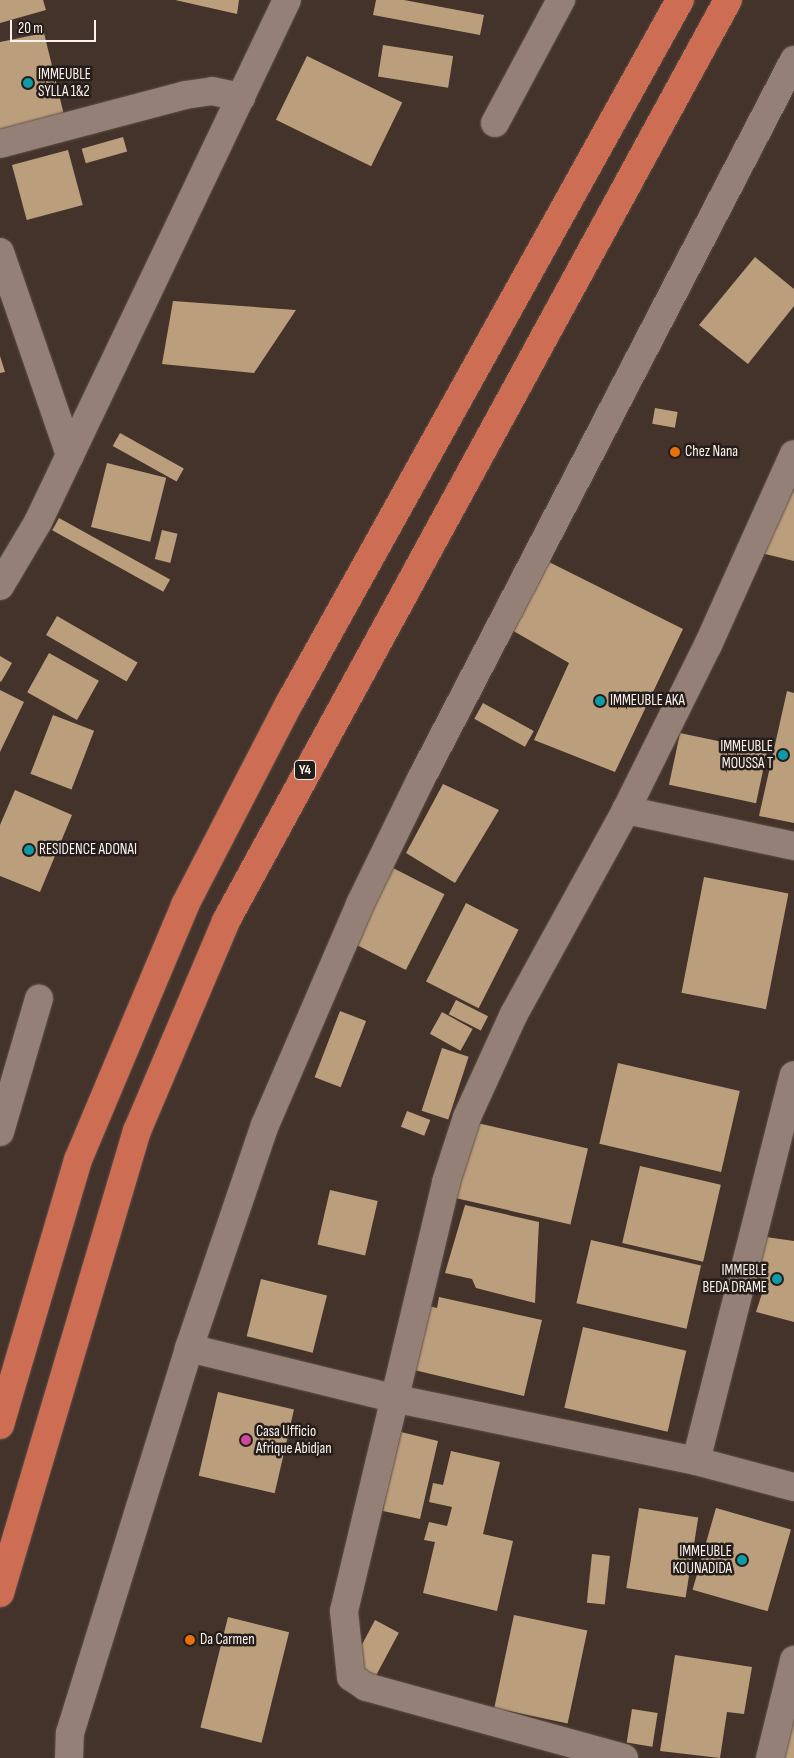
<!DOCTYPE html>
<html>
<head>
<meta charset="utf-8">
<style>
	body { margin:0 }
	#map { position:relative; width:794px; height:1758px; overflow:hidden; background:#44332b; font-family:"Sofia Sans Condensed",sans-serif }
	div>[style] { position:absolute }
	.building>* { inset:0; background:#bb9e7c; transform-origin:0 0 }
	.roads { filter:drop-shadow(0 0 1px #5d4f47) drop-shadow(0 0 1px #5d4f47) }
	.minor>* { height:28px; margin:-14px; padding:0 14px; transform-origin:14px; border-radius:14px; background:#948077 }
	.highway>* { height:28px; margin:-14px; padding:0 14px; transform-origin:14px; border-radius:14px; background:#cd6d53 }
	.dots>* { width:14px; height:14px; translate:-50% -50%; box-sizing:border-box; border:2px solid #251d19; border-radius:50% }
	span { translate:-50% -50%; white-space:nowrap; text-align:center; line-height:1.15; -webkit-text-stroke:5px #251d19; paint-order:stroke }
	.shield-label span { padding:1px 4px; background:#251d19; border:1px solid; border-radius:4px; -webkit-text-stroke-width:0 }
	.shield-label { font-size:14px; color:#fdf2ed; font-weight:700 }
	.poi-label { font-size:15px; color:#fdf2ed }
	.left { translate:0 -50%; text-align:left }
	.right { translate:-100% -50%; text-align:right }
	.scale { position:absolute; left:10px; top:20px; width:86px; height:22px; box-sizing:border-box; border:2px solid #fdf2ed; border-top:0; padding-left:6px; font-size:15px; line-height:18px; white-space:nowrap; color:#fdf2ed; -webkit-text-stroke:4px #251d19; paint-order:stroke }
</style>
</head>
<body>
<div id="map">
	<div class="building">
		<i style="clip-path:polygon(0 0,43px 0,46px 10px,0 23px)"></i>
		<i style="clip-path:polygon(175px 0,239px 0,237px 14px)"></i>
		<i style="clip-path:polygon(376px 0,404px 0,484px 15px,480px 35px,373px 15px)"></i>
		<i style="clip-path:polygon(44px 33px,66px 123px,0 141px,0 42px)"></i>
		<i style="left:383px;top:45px;width:71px;height:32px;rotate:9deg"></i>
		<i style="left:307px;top:56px;width:106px;height:71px;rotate:26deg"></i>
		<i style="left:123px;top:137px;width:15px;height:43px;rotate:74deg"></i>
		<i style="left:68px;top:150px;width:57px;height:58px;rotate:75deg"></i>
		<i style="clip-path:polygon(755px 257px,794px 289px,794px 306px,748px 364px,699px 325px)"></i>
		<i style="clip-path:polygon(173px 301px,296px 310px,254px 373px,162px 364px)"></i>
		<i style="clip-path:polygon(0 356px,5px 372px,0 373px)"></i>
		<i style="left:655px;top:408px;width:23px;height:16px;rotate:10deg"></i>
		<i style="left:120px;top:433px;width:73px;height:15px;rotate:29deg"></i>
		<i style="left:107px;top:463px;width:61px;height:66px;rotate:14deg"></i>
		<i style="clip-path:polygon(794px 489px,794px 561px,761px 553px)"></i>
		<i style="left:59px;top:518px;width:127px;height:14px;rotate:29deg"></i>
		<i style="left:162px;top:530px;width:16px;height:30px;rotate:14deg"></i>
		<i style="clip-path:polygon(547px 561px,683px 629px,615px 772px,534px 740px,569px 663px,510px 629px)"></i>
		<i style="left:57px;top:616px;width:93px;height:22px;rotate:30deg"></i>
		<i style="left:49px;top:653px;width:57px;height:45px;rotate:29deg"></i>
		<i style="clip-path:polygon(0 656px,12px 663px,1px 682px,0 681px)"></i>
		<i style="clip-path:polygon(0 690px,24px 702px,0 752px)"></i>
		<i style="clip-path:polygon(787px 691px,794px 693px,794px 823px,759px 816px)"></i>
		<i style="left:483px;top:703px;width:58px;height:18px;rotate:29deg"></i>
		<i style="left:53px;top:715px;width:44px;height:63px;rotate:21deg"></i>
		<i style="left:680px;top:733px;width:89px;height:53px;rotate:12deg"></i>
		<i style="clip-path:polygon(443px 784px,499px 810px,455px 883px,406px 853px)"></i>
		<i style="clip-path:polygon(15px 790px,72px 815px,40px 892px,0 876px,0 825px)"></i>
		<i style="left:391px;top:867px;width:60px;height:85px;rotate:27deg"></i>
		<i style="left:704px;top:877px;width:86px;height:118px;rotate:11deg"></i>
		<i style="left:466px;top:903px;width:59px;height:88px;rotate:27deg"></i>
		<i style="left:456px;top:1000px;width:36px;height:16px;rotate:27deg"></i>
		<i style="left:340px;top:1011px;width:28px;height:71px;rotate:21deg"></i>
		<i style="left:442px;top:1012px;width:35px;height:25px;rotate:29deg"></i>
		<i style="left:442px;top:1048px;width:28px;height:66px;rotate:18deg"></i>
		<i style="left:618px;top:1063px;width:125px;height:83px;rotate:13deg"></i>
		<i style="left:407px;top:1111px;width:25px;height:17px;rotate:21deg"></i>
		<i style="left:473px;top:1122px;width:118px;height:78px;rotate:13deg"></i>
		<i style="left:640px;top:1166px;width:83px;height:79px;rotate:13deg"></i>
		<i style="left:330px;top:1190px;width:49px;height:56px;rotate:13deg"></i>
		<i style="clip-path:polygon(465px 1205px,539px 1222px,535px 1303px,476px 1288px,472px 1279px,445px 1273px)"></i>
		<i style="clip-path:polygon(766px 1237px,794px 1241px,794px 1322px,756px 1312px,766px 1281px,755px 1276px)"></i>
		<i style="left:591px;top:1240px;width:113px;height:65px;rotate:13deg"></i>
		<i style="left:261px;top:1279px;width:68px;height:59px;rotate:14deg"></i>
		<i style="clip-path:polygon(439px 1297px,542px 1320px,524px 1396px,414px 1370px,429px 1306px,437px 1308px)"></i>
		<i style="left:583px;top:1327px;width:106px;height:83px;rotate:13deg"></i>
		<i style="left:218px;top:1392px;width:78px;height:86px;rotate:13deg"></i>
		<i style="clip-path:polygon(401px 1432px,438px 1441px,420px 1519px,383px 1511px,393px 1447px,397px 1449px)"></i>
		<i style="clip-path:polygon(451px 1451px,500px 1462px,483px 1534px,513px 1541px,497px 1611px,423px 1593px,435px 1542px,424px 1540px,429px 1522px,447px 1526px,452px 1507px,429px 1502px,433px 1483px,443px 1485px)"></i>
		<i style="left:639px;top:1508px;width:60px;height:81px;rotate:9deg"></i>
		<i style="left:716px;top:1508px;width:78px;height:85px;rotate:16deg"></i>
		<i style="left:592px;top:1554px;width:18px;height:49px;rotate:6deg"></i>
		<i style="left:514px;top:1615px;width:75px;height:95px;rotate:12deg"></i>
		<i style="left:228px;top:1617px;width:63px;height:114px;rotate:14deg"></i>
		<i style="left:375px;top:1620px;width:27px;height:50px;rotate:28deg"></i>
		<i style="clip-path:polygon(675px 1655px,752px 1667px,744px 1714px,727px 1712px,720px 1758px,660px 1751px)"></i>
		<i style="clip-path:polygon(794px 1692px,794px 1758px,771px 1758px)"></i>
		<i style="left:632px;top:1709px;width:26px;height:34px;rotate:9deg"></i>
	</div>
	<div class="roads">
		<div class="minor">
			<i style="left:495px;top:123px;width:140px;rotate:-61.8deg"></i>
			<i style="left:0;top:144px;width:191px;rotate:-14.8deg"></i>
			<i style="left:185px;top:95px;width:27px;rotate:-8deg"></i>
			<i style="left:212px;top:91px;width:30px;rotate:12deg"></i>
			<i style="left:0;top:252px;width:215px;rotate:71deg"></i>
			<i style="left:0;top:586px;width:74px;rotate:-59.3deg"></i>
			<i style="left:38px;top:522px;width:578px;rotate:-64.5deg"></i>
			<i style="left:626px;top:810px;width:172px;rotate:12.1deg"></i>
			<i style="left:0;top:1132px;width:139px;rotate:-73.7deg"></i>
			<i style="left:189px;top:1348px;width:214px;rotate:13.8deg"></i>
			<i style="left:397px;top:1399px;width:305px;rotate:11.7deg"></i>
			<i style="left:696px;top:1461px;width:101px;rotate:14.9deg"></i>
			<i style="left:696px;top:1461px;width:398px;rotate:-75.8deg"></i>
			<i style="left:69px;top:1758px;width:25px;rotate:-88deg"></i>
			<i style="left:70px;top:1733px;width:403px;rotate:-72.8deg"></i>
			<i style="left:189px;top:1348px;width:236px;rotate:-71.2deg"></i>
			<i style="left:265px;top:1125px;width:241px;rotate:-66.7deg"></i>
			<i style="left:360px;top:904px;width:139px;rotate:-64deg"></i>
			<i style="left:421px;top:779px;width:810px;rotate:-62.58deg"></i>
			<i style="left:624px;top:1758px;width:268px;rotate:-164.6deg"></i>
			<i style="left:366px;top:1687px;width:18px;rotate:-146deg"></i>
			<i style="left:351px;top:1677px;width:66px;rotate:-96.1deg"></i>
			<i style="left:344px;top:1611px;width:441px;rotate:-76.6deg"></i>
			<i style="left:446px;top:1182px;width:68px;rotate:-72.1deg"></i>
			<i style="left:467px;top:1117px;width:113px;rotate:-65.5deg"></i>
			<i style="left:514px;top:1014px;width:233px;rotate:-61.2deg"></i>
			<i style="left:626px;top:810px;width:184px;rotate:-63.6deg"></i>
			<i style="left:708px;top:645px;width:209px;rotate:-65.8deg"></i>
			<i style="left:770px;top:1758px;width:101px;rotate:-76.2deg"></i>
		</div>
		<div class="highway">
			<i style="left:0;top:1425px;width:276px;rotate:-73.6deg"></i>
			<i style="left:78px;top:1160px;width:277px;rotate:-67.2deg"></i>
			<i style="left:185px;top:905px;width:229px;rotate:-62.7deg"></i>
			<i style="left:290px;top:702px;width:803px;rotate:-60.95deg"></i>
			<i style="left:0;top:1593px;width:482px;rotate:-73.5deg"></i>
			<i style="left:137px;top:1131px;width:228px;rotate:-67deg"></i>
			<i style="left:226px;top:921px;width:1049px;rotate:-61.41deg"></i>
		</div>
	</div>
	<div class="dots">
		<i style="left:28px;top:83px;background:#0f9aa8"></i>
		<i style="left:675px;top:452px;background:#e8710a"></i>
		<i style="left:600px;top:701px;background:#0f9aa8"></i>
		<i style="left:783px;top:755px;background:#0f9aa8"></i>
		<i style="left:29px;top:850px;background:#0f9aa8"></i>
		<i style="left:777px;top:1279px;background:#0f9aa8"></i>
		<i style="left:246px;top:1440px;background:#d1479c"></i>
		<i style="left:742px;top:1560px;background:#0f9aa8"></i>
		<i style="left:190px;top:1640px;background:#e8710a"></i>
	</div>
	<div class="shield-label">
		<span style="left:305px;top:770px">Y4</span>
	</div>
	<div class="poi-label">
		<span class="left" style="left:38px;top:83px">IMMEUBLE<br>SYLLA 1&amp;2</span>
		<span class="left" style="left:685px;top:452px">Chez Nana</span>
		<span class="left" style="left:610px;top:701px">IMMEUBLE AKA</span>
		<span class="right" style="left:773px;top:755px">IMMEUBLE<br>MOUSSA T</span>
		<span class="left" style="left:39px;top:850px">RESIDENCE ADONAI</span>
		<span class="right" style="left:767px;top:1279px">IMMEBLE<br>BEDA DRAME</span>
		<span class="left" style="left:256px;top:1440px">Casa Ufficio<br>Afrique Abidjan</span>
		<span class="right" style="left:732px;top:1560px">IMMEUBLE<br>KOUNADIDA</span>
		<span class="left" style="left:200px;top:1640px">Da Carmen</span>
	</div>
	<div class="scale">20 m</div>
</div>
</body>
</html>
